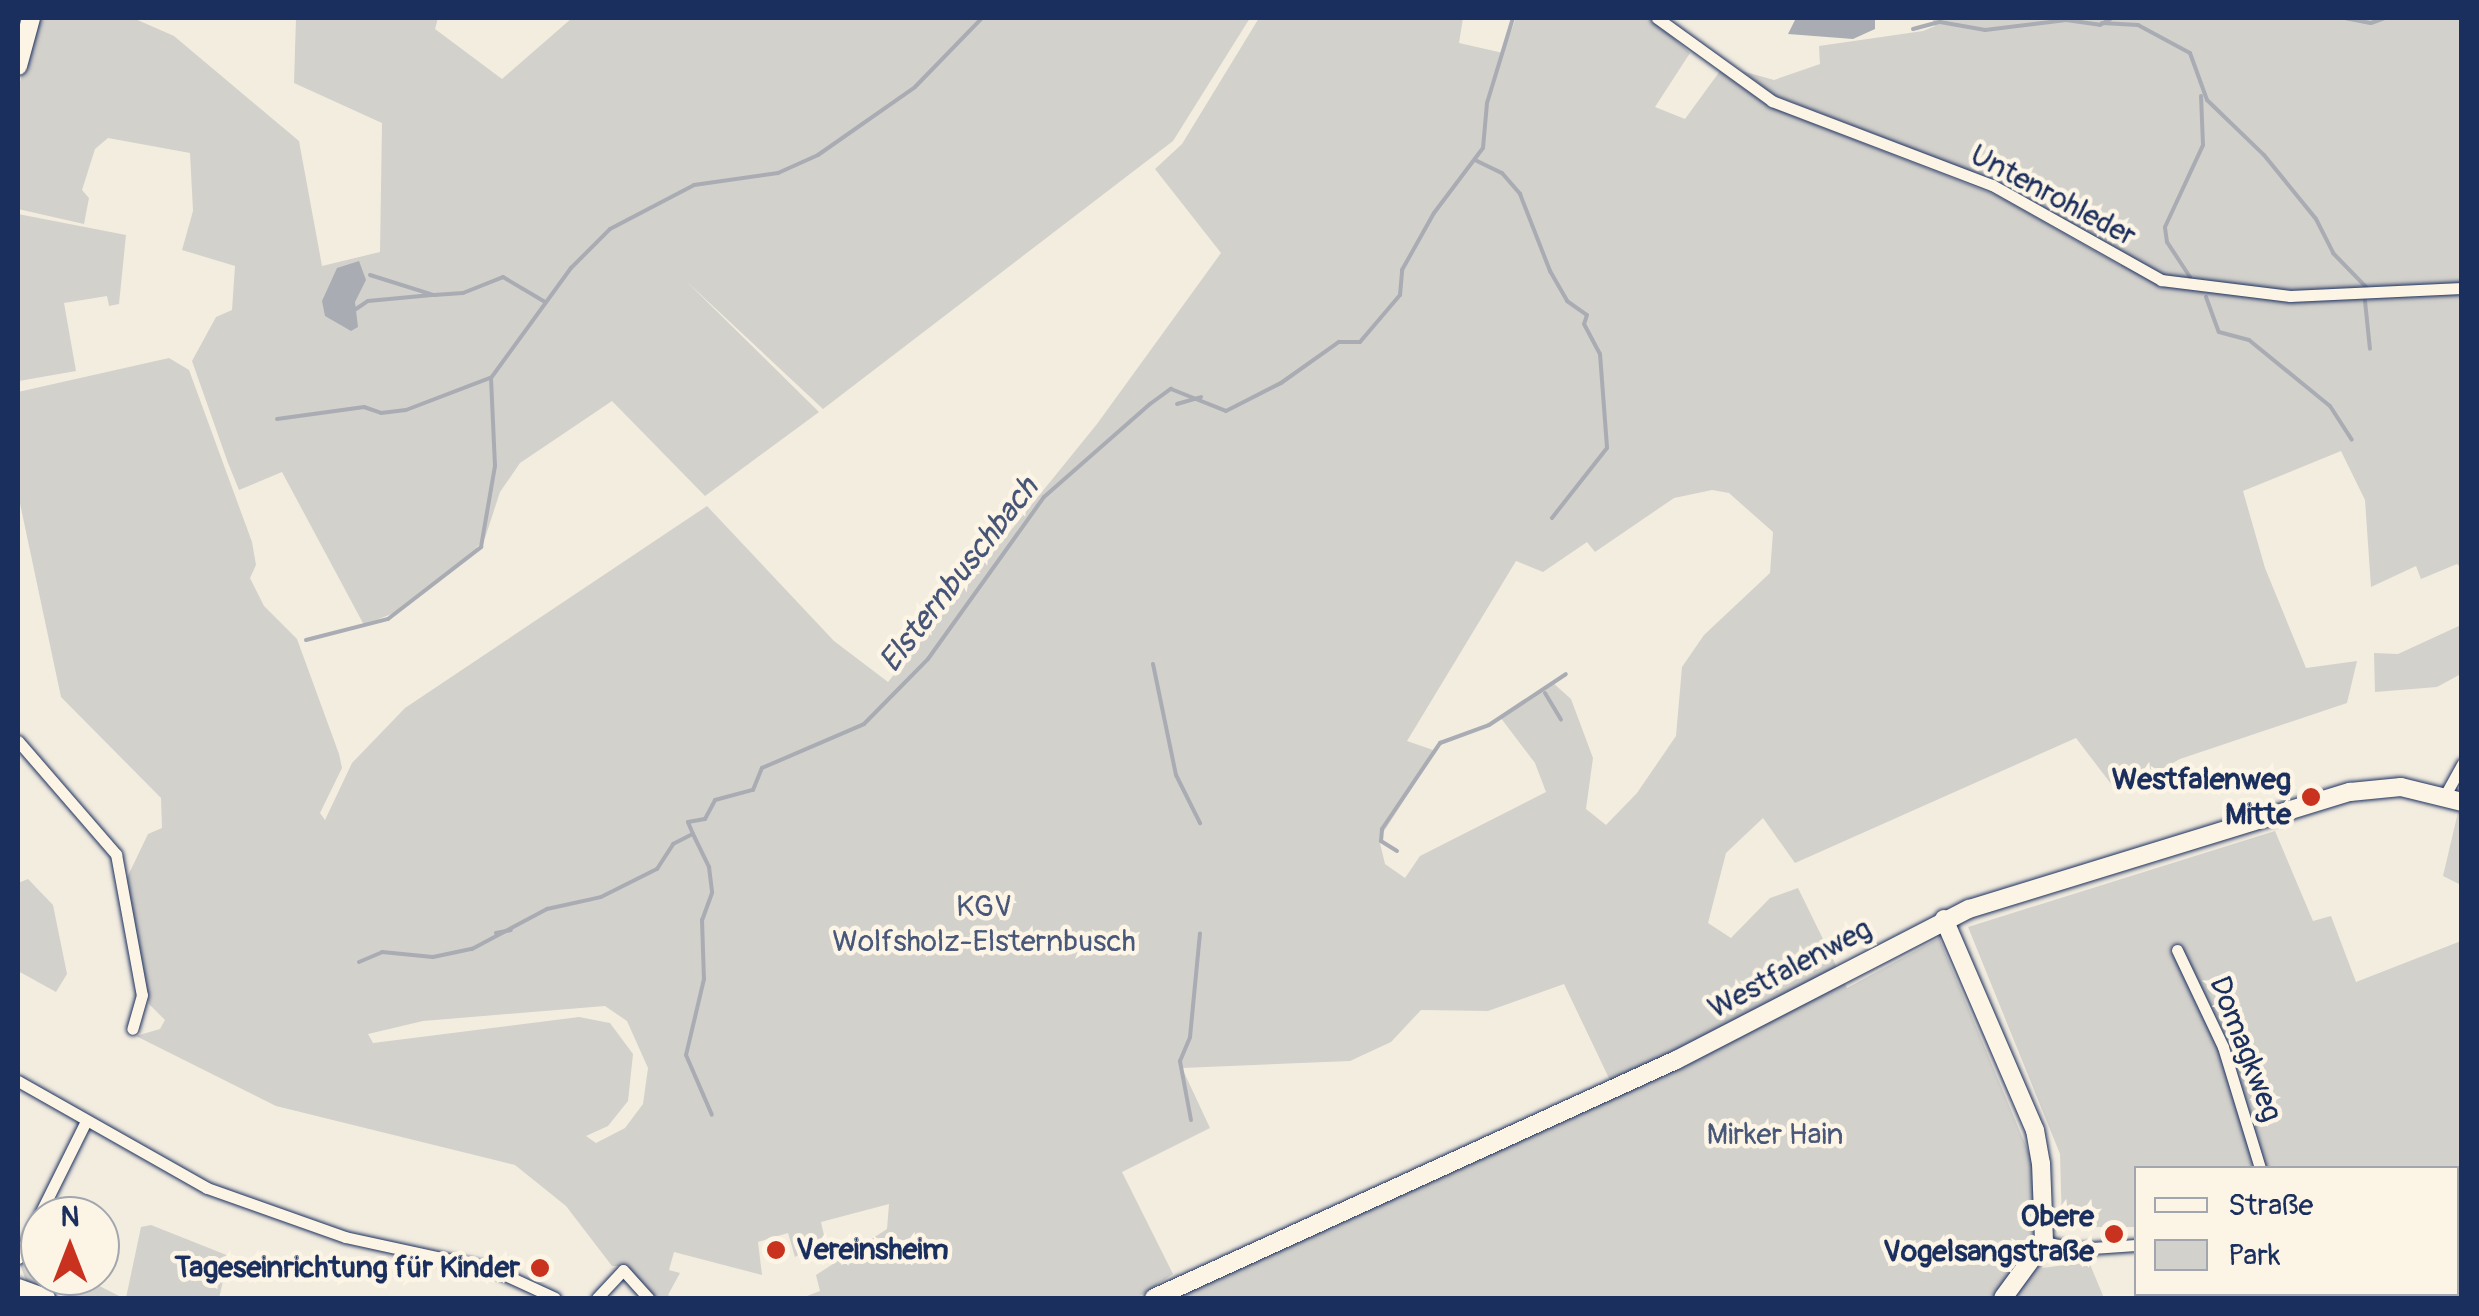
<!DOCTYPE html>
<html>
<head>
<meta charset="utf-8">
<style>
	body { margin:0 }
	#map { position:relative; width:2479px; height:1316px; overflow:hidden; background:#f3ede0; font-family:Pangolin,sans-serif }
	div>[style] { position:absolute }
	.green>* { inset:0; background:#d3d1cc }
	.water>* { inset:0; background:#a9acb3 }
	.stream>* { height:4px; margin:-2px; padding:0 2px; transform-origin:2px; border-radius:2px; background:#a9acb3 }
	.roads { filter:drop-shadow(0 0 2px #1b2f5e) drop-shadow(0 0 2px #1b2f5e) }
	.street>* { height:11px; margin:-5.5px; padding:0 5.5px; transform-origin:5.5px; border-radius:5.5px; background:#fcf5e5 }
	.secondary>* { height:18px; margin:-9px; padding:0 9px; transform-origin:9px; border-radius:9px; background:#fcf5e5 }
	.dots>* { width:28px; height:28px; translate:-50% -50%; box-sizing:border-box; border:5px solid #fcf5e5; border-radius:50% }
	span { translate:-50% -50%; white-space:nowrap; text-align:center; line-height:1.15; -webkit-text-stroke:9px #fcf5e5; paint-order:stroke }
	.street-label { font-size:30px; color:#1b2f5e }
	.poi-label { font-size:30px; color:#1b2f5e; font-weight:700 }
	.right { translate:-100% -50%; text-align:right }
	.left { translate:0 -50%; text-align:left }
	.park-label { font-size:30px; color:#49587a }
	.water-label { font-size:32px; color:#465478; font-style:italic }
	.frame { position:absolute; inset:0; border:20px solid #1b2f5e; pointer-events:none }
	.legend { position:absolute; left:2134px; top:1166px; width:325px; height:130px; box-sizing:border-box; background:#fcf5e5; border:2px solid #a2a6af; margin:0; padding:12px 18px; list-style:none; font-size:30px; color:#1b2f5e }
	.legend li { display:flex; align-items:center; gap:20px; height:50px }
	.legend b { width:50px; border:2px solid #a2a6af }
	.north { position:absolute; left:20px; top:1196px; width:100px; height:100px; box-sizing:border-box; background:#fcf5e5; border:2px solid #a2a6af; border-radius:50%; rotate:0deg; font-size:28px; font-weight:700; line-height:40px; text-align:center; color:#1b2f5e }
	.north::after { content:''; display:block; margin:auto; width:35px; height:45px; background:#c8321e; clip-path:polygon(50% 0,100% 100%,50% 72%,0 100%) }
</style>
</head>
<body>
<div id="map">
	<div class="green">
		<i style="clip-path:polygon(37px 18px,133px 18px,174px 36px,299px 141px,322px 266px,380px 252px,382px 123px,294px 83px,296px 18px,438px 18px,435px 29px,502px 79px,572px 18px,1250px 18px,1173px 141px,823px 409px,685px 280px,819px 412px,705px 496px,612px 401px,520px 463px,500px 492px,485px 538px,466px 560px,399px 611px,364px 625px,282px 472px,239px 490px,228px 463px,192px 361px,216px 317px,232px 310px,235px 266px,182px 250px,193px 211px,190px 153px,108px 138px,95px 149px,82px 190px,89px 198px,84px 224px,18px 209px,18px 90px)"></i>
		<i style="clip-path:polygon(evenodd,1259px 18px,1463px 18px,1459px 43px,1503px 53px,1516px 18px,1651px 18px,1690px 53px,1655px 107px,1685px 119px,1720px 71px,1768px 106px,1998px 196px,2121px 266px,2121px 257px,2000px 183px,1774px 95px,1742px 71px,1774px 80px,1820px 64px,1819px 46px,1923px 31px,1935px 26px,1932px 18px,2461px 18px,2461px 568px,2457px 564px,2421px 579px,2416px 566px,2371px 587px,2365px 500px,2341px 451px,2243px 491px,2265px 568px,2306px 668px,2357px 661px,2347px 703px,2180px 759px,2118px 793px,2076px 738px,1795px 863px,1763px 818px,1726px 853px,1708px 923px,1731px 938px,1770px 898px,1798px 888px,1847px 988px,1939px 938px,2037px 1172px,2042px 1268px,2089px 1262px,2104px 1298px,1171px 1298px,1617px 1095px,1564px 984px,1488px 1011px,1421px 1010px,1391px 1042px,1350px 1061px,1182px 1068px,1210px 1128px,1122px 1172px,1173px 1274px,1137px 1298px,802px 1298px,820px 1291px,816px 1275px,887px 1229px,889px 1204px,821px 1222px,825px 1240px,795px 1257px,788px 1233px,758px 1242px,762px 1275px,674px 1252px,669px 1270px,680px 1273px,668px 1295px,674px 1298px,657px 1298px,626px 1266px,612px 1266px,566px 1206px,515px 1165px,276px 1106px,136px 1036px,160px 1029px,165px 1020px,149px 1004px,124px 884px,148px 834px,162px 828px,161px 798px,61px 697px,18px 494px,18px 392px,169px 358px,189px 370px,252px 542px,256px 565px,250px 578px,264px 606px,297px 639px,339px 754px,342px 768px,320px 813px,325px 820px,352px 763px,405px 708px,707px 506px,834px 641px,888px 682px,1097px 424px,1221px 253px,1155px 169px,1182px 144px,1259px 18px,1712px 490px,1729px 493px,1773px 532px,1770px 573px,1704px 635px,1682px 667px,1676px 736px,1637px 793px,1606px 825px,1586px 809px,1593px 758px,1571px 699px,1552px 682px,1500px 717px,1535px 763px,1546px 792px,1420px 856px,1405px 878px,1385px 864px,1379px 839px,1436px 751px,1407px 741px,1516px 561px,1543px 572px,1587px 542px,1595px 552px,1674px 498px,1712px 490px,1259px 18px,605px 1006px,627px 1021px,648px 1068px,643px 1104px,625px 1128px,596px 1143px,586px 1136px,608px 1126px,628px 1101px,633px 1054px,610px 1023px,579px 1017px,373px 1043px,368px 1034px,423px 1021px,605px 1006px)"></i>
		<i style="clip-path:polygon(18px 214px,126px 235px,119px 304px,109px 306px,107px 296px,64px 303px,76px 371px,19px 381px)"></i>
		<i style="clip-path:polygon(2461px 625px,2461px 674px,2437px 687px,2375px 692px,2374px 653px,2398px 654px)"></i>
		<i style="clip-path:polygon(2458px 812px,2462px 813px,2461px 885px,2443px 876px)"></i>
		<i style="clip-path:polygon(2275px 831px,2313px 921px,2331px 916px,2356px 982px,2461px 941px,2461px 1218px,2457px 1219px,2456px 1168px,2136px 1168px,2136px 1227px,2062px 1227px,2060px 1154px,1968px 927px)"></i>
		<i style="clip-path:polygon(28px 879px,53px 905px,67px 974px,56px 992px,18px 971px,18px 883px)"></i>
		<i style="clip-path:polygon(151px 1225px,229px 1256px,219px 1298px,126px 1298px,141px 1227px)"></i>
		<i style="clip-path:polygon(28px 1249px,40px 1255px,40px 1276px,80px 1276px,123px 1298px,77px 1298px,26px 1281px,20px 1264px)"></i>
		<i style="clip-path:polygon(2457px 1257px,2461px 1257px,2461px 1298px,2135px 1298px,2136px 1271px,2136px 1294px,2456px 1294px)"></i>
	</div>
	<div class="water">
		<i style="clip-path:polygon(1796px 18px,1875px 18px,1875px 29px,1853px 39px,1788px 34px)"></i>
		<i style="clip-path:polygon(359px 261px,366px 280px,355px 302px,358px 327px,351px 331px,325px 316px,322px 301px,337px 268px)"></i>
	</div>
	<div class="stream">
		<i style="left:2345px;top:18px;width:26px;rotate:11deg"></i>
		<i style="left:2371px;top:23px;width:15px;rotate:-20deg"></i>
		<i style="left:2102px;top:23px;width:36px;rotate:3deg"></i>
		<i style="left:2138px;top:25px;width:59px;rotate:28.3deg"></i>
		<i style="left:2190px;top:53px;width:50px;rotate:70.1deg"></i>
		<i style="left:2207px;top:100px;width:79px;rotate:44deg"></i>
		<i style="left:2264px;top:155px;width:82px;rotate:50.9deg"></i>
		<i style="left:2316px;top:219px;width:38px;rotate:63deg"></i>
		<i style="left:2333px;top:253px;width:49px;rotate:45.8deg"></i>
		<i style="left:1913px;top:29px;width:28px;rotate:-15deg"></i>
		<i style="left:1940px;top:22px;width:46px;rotate:10.1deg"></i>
		<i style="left:1985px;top:30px;width:82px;rotate:-7deg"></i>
		<i style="left:2066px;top:20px;width:34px;rotate:8deg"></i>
		<i style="left:2100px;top:25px;width:14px;rotate:-30deg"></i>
		<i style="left:1475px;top:160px;width:30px;rotate:26deg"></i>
		<i style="left:1502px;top:173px;width:28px;rotate:49deg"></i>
		<i style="left:1520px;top:194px;width:83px;rotate:68.7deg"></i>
		<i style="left:1550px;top:271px;width:34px;rotate:60deg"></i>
		<i style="left:1567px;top:301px;width:24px;rotate:35deg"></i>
		<i style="left:1587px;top:315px;width:9px;rotate:108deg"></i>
		<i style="left:1584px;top:324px;width:34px;rotate:62deg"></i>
		<i style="left:1600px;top:354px;width:94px;rotate:85.7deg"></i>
		<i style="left:1607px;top:448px;width:89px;rotate:128.2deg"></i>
		<i style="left:370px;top:275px;width:67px;rotate:17.4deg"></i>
		<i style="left:434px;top:295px;width:29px;rotate:-4deg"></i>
		<i style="left:463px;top:293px;width:43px;rotate:-21.8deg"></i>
		<i style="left:503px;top:277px;width:49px;rotate:30.8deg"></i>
		<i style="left:2190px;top:277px;width:42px;rotate:-123.3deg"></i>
		<i style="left:2167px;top:242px;width:15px;rotate:-98deg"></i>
		<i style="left:2165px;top:227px;width:90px;rotate:-65.1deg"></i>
		<i style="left:2203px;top:145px;width:49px;rotate:-92.3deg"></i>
		<i style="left:2206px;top:297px;width:37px;rotate:70deg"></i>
		<i style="left:2219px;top:332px;width:31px;rotate:15deg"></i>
		<i style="left:2249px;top:340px;width:104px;rotate:39.2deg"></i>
		<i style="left:2330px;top:406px;width:40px;rotate:57.1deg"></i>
		<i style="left:2365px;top:301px;width:48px;rotate:84.1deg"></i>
		<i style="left:356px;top:309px;width:14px;rotate:-34deg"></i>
		<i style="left:368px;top:301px;width:64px;rotate:-5.4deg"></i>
		<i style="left:1177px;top:404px;width:25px;rotate:-16deg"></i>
		<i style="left:277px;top:419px;width:88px;rotate:-7.9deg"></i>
		<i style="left:364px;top:407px;width:18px;rotate:19deg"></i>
		<i style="left:381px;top:413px;width:25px;rotate:-7deg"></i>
		<i style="left:406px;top:410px;width:90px;rotate:-20.9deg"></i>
		<i style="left:306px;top:640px;width:85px;rotate:-14.4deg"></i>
		<i style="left:388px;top:619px;width:118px;rotate:-37.7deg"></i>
		<i style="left:481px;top:547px;width:82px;rotate:-80.2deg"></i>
		<i style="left:495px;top:466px;width:88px;rotate:-92.6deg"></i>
		<i style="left:491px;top:378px;width:136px;rotate:-54deg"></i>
		<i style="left:571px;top:268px;width:55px;rotate:-45deg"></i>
		<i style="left:610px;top:229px;width:95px;rotate:-27.6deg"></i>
		<i style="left:694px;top:185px;width:85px;rotate:-8.1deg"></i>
		<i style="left:778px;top:173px;width:44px;rotate:-24.2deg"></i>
		<i style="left:818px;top:155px;width:118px;rotate:-35deg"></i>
		<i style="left:915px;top:87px;width:96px;rotate:-45.8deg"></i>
		<i style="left:1153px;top:664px;width:113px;rotate:78.3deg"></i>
		<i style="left:1176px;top:775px;width:54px;rotate:63.4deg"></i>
		<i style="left:1545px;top:693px;width:31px;rotate:59deg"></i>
		<i style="left:693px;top:834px;width:37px;rotate:64deg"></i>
		<i style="left:709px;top:867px;width:26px;rotate:83deg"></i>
		<i style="left:712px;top:893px;width:29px;rotate:110deg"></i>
		<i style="left:702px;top:920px;width:59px;rotate:88.1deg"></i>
		<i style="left:704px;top:979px;width:78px;rotate:103.3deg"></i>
		<i style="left:686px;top:1055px;width:65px;rotate:66.6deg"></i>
		<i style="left:1397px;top:851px;width:19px;rotate:-148deg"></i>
		<i style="left:1381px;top:841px;width:12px;rotate:-85deg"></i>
		<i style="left:1382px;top:829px;width:104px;rotate:-56deg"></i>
		<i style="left:1440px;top:743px;width:52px;rotate:-20.2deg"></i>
		<i style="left:1489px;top:725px;width:92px;rotate:-33.5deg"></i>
		<i style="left:496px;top:933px;width:15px;rotate:-11deg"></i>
		<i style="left:359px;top:962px;width:25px;rotate:-23deg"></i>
		<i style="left:382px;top:952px;width:51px;rotate:5.6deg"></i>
		<i style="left:433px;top:957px;width:40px;rotate:-12deg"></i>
		<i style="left:472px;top:949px;width:85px;rotate:-28.1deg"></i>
		<i style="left:547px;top:909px;width:55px;rotate:-12.5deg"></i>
		<i style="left:601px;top:897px;width:63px;rotate:-26.6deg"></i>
		<i style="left:657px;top:869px;width:30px;rotate:-57deg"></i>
		<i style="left:673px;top:844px;width:22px;rotate:-27deg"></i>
		<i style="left:693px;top:834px;width:13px;rotate:-113deg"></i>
		<i style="left:688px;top:822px;width:17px;rotate:-10deg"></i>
		<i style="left:705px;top:819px;width:21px;rotate:-62deg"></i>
		<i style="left:715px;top:800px;width:39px;rotate:-15deg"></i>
		<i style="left:753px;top:790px;width:24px;rotate:-68deg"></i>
		<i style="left:762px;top:768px;width:111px;rotate:-23.3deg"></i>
		<i style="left:864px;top:724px;width:91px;rotate:-45.4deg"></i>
		<i style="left:928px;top:659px;width:199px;rotate:-54.4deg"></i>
		<i style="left:1044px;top:497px;width:141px;rotate:-41.3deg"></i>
		<i style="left:1150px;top:404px;width:26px;rotate:-36deg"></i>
		<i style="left:1171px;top:389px;width:59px;rotate:21.8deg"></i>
		<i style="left:1226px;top:411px;width:62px;rotate:-27deg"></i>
		<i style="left:1281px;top:383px;width:71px;rotate:-35.3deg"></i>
		<i style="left:1339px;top:342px;width:21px"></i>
		<i style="left:1360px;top:342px;width:62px;rotate:-49.6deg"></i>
		<i style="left:1400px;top:295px;width:25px;rotate:-85deg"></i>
		<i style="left:1402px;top:270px;width:65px;rotate:-60.7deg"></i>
		<i style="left:1434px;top:213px;width:81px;rotate:-53deg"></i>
		<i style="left:1483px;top:148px;width:45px;rotate:-84.9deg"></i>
		<i style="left:1487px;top:103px;width:89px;rotate:-73deg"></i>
		<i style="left:1191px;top:1120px;width:60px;rotate:-100.6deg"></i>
		<i style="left:1180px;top:1061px;width:26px;rotate:-67deg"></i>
		<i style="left:1190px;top:1037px;width:104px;rotate:-84.5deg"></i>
	</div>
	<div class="roads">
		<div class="street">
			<i style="left:1657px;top:18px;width:142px;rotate:35.8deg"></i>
			<i style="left:1772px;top:101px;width:235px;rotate:20.9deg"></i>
			<i style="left:1992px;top:185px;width:194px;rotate:29.3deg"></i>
			<i style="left:2161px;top:280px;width:130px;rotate:7.1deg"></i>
			<i style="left:2290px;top:296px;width:172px;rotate:-2.7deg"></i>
			<i style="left:18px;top:741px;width:150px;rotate:49.1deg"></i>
			<i style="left:116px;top:854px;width:143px;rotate:79.6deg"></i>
			<i style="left:142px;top:995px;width:35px;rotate:106deg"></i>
			<i style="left:2444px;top:797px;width:38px;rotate:-61deg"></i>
			<i style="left:2177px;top:950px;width:107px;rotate:64.6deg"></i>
			<i style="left:2223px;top:1047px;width:127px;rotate:73deg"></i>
			<i style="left:18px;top:1081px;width:217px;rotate:29.5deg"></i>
			<i style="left:207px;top:1188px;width:146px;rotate:19.5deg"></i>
			<i style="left:345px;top:1237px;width:150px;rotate:12.3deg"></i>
			<i style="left:492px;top:1269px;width:69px;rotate:24.7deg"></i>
			<i style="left:2044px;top:1242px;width:34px;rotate:12deg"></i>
			<i style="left:2077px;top:1249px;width:59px;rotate:-3.9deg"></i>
			<i style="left:2456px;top:1245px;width:6px;rotate:-9deg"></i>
			<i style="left:18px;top:1258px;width:151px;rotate:-63.6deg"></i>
			<i style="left:597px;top:1298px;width:38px;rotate:-47deg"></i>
			<i style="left:623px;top:1270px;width:38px;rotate:48deg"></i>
		</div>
		<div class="secondary">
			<i style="left:18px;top:66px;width:50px;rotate:-74.8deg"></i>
			<i style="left:1944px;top:919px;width:230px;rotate:66.7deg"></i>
			<i style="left:2035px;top:1130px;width:34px;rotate:80deg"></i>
			<i style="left:2041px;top:1163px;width:79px;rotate:87.8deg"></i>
			<i style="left:2044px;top:1242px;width:69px;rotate:126.2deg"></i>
			<i style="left:18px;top:1288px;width:30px;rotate:20deg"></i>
			<i style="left:1154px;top:1298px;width:574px;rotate:-24.51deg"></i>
			<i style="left:1676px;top:1060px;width:330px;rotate:-27.3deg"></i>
			<i style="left:1969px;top:909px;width:399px;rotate:-17.1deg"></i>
			<i style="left:2350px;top:792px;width:51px;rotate:-5.6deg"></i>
			<i style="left:2401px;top:787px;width:63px;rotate:13.8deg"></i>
		</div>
	</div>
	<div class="dots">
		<i style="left:2311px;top:797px;background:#c8321e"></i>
		<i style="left:2114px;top:1234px;background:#c8321e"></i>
		<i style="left:776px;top:1250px;background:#c8321e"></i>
		<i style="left:540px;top:1268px;background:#c8321e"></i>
	</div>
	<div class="street-label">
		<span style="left:2053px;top:196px;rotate:28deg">Untenrohleder</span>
		<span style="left:1790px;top:969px;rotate:-28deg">Westfalenweg</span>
		<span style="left:2245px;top:1049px;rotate:69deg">Domagkweg</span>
	</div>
	<div class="poi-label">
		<span class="right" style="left:2291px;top:797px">Westfalenweg<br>Mitte</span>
		<span class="right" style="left:2094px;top:1234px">Obere<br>Vogelsangstraße</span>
		<span class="left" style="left:796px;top:1250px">Vereinsheim</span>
		<span class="right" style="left:520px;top:1268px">Tageseinrichtung für Kinder</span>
	</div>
	<div class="park-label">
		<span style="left:984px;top:924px">KGV<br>Wolfsholz-Elsternbusch</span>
		<span style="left:1775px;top:1135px">Mirker Hain</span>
	</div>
	<div class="water-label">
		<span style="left:959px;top:575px;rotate:-52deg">Elsternbuschbach</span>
	</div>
	<div class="frame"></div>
	<ul class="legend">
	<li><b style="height:12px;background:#fcf5e5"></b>Straße</li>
	<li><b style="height:28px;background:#d3d1cc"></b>Park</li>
	</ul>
	<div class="north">N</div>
</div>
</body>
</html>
